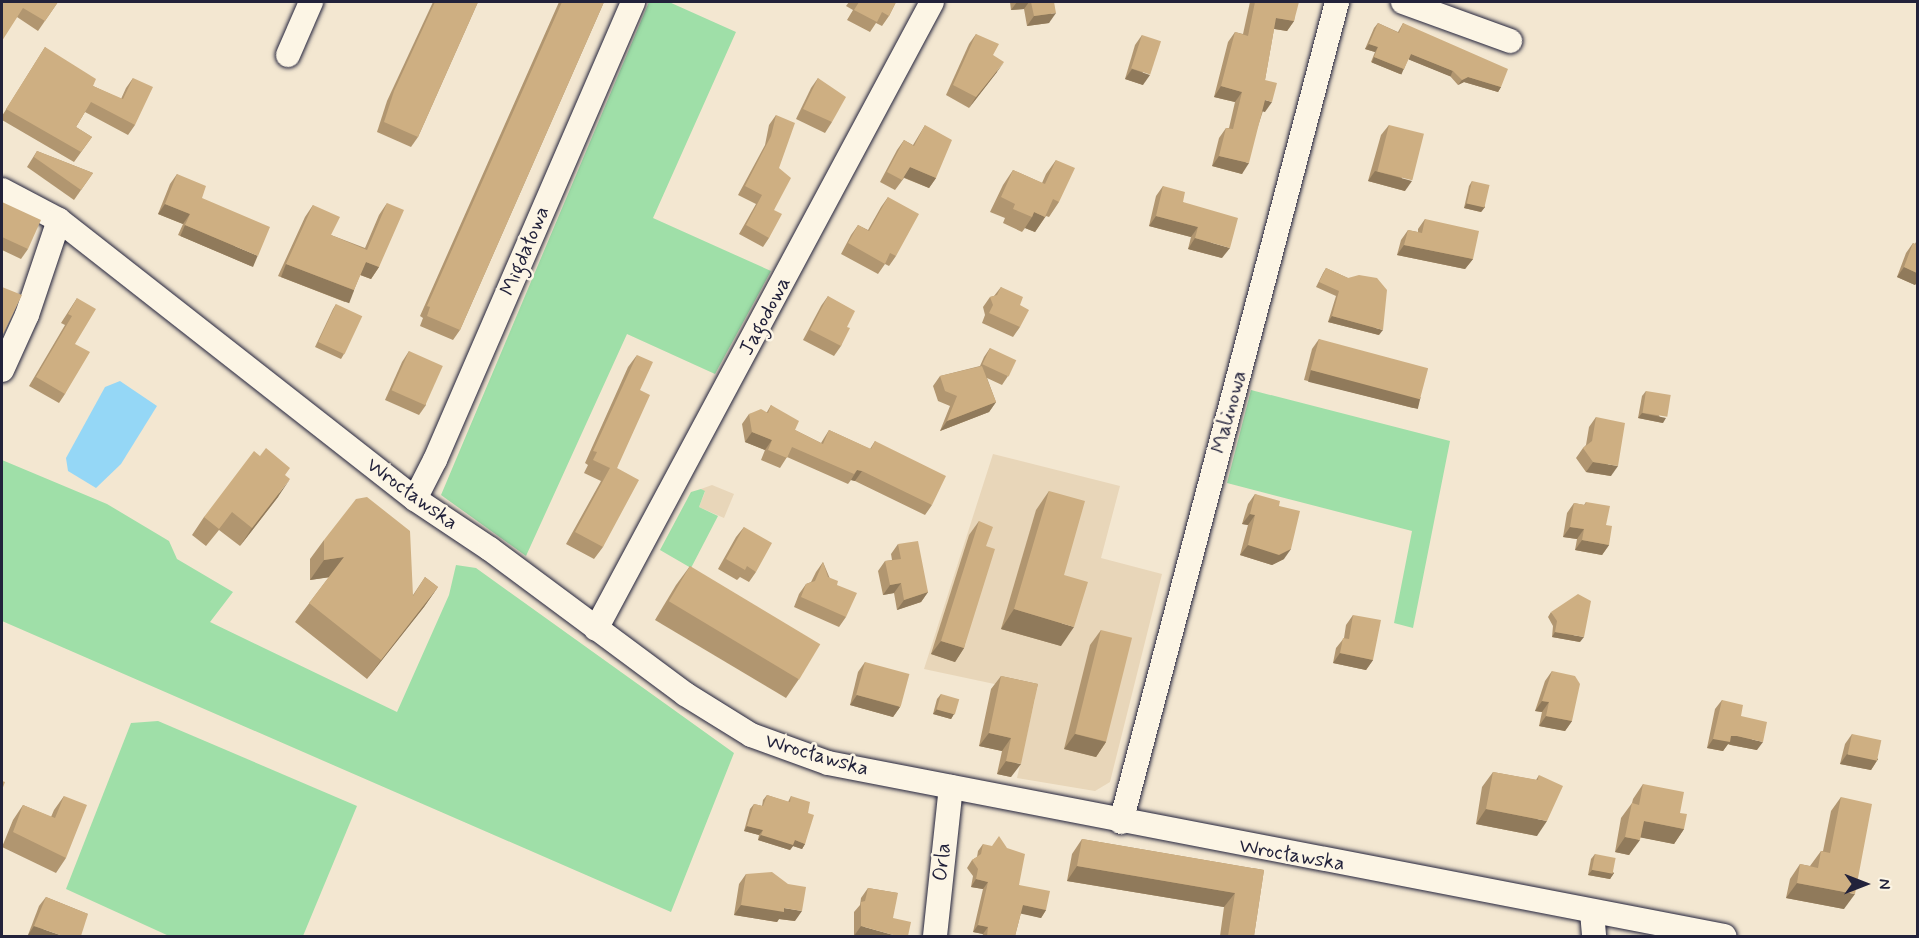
<!DOCTYPE html>
<html>
<head>
<meta charset="utf-8">
<style>
	body { margin:0 }
	#map { position:relative; width:1919px; height:938px; overflow:hidden; background:#f3e7d1; font-family:Mynerve,sans-serif }
	div>[style] { position:absolute }
	.built>* { inset:0; background:#e8d6b9 }
	.green>* { inset:0; background:#9fdfa8 }
	.water>* { inset:0; background:#95d7f6 }
	.roads { filter:drop-shadow(0 0 2px #22223b) drop-shadow(0 0 2px #22223b) }
	.minor>* { height:24px; margin:-12px; padding:0 12px; transform-origin:12px; border-radius:12px; background:#fcf5e5 }
	.wall>* { inset:0; background:#b19670 }
	.shaded-wall>* { inset:0; background:#907a5b; transform-origin:0 0 }
	.building>* { inset:0; background:#ceaf82; transform-origin:0 0 }
	span { translate:-50% -50%; white-space:nowrap; text-align:center; line-height:1.15; -webkit-text-stroke:5px #fcf5e5; paint-order:stroke }
	.street-label { font-size:21px; color:#22223b }
	.frame { position:absolute; inset:0; border:3px solid #22223b; pointer-events:none }
	.north { position:absolute; left:1835px; top:854px; width:60px; height:60px; -webkit-text-stroke:4px #fcf5e5; paint-order:stroke; rotate:90deg; font-size:16px; font-weight:700; line-height:24px; text-align:center; color:#22223b }
	.north::after { content:''; display:block; margin:auto; width:21px; height:27px; background:#22223b; clip-path:polygon(50% 0,100% 100%,50% 72%,0 100%) }
</style>
</head>
<body>
<div id="map">
	<div class="built">
		<i style="clip-path:polygon(993px 454px,1120px 486px,1101px 558px,1162px 574px,1110px 782px,1095px 791px,1017px 778px,1035px 699px,1027px 691px,924px 669px)"></i>
		<i style="clip-path:polygon(712px 485px,734px 494px,724px 518px,699px 507px,705px 492px,701px 489px)"></i>
	</div>
	<div class="green">
		<i style="clip-path:polygon(649px 2px,669px 2px,736px 32px,653px 218px,771px 271px,715px 374px,627px 334px,526px 556px,441px 495px)"></i>
		<i style="clip-path:polygon(1251px 390px,1450px 441px,1413px 628px,1394px 623px,1412px 531px,1227px 483px)"></i>
		<i style="clip-path:polygon(2px 460px,107px 504px,169px 541px,177px 559px,233px 592px,210px 622px,397px 712px,449px 595px,456px 565px,476px 568px,734px 753px,671px 912px,2px 621px)"></i>
		<i style="clip-path:polygon(701px 489px,705px 491px,699px 507px,718px 516px,691px 568px,660px 550px,691px 492px)"></i>
		<i style="clip-path:polygon(158px 721px,357px 806px,303px 936px,169px 936px,66px 889px,131px 723px)"></i>
	</div>
	<div class="water">
		<i style="clip-path:polygon(120px 381px,157px 406px,121px 464px,96px 488px,68px 471px,66px 458px,105px 387px)"></i>
	</div>
	<div class="roads">
		<div class="minor">
			<i style="left:1403px;top:2px;width:114px;rotate:20deg"></i>
			<i style="left:288px;top:55px;width:58px;rotate:-66.5deg"></i>
			<i style="left:2px;top:190px;width:64px;rotate:27.8deg"></i>
			<i style="left:59px;top:220px;width:452px;rotate:38.1deg"></i>
			<i style="left:415px;top:499px;width:90px;rotate:33.7deg"></i>
			<i style="left:490px;top:549px;width:243px;rotate:36.6deg"></i>
			<i style="left:685px;top:694px;width:78px;rotate:31.8deg"></i>
			<i style="left:751px;top:735px;width:82px;rotate:20deg"></i>
			<i style="left:828px;top:763px;width:913px;rotate:10.93deg"></i>
			<i style="left:2px;top:370px;width:60px;rotate:-65.6deg"></i>
			<i style="left:27px;top:315px;width:100px;rotate:-71.4deg"></i>
			<i style="left:415px;top:499px;width:44px;rotate:-62.9deg"></i>
			<i style="left:435px;top:460px;width:499px;rotate:-66.6deg"></i>
			<i style="left:596px;top:629px;width:711px;rotate:-61.81deg"></i>
			<i style="left:1121px;top:822px;width:848px;rotate:-75.24deg"></i>
			<i style="left:1592px;top:912px;width:24px;rotate:85deg"></i>
			<i style="left:935px;top:936px;width:150px;rotate:-83.9deg"></i>
		</div>
	</div>
	<div class="wall">
		<i style="clip-path:polygon(2px 2px,58px 2px,38px 31px,17px 17px)"></i>
		<i style="clip-path:polygon(433px 2px,478px 2px,418px 137px,411px 147px,377px 132px,387px 101px)"></i>
		<i style="clip-path:polygon(559px 2px,604px 2px,460px 330px,453px 340px,420px 326px,423px 318px,420px 316px)"></i>
		<i style="clip-path:polygon(849px 2px,896px 2px,889px 16px,882px 26px,876px 23px,870px 32px,847px 20px,853px 10px,846px 6px)"></i>
		<i style="clip-path:polygon(1010px 2px,1054px 2px,1049px 23px,1027px 26px,1024px 9px,1011px 10px)"></i>
		<i style="clip-path:polygon(1250px 2px,1297px 2px,1294px 21px,1287px 31px,1274px 29px,1265px 80px,1265px 112px,1263px 111px,1242px 174px,1212px 166px,1219px 138px,1226px 128px,1229px 128px,1235px 102px,1214px 97px,1228px 42px,1235px 32px,1243px 34px)"></i>
		<i style="clip-path:polygon(1378px 23px,1398px 32px,1403px 23px,1501px 87px,1498px 92px,1464px 82px,1458px 85px,1450px 76px,1408px 59px,1404px 69px,1400px 74px,1371px 62px,1375px 52px,1365px 49px,1374px 28px)"></i>
		<i style="clip-path:polygon(976px 34px,993px 55px,997px 72px,969px 108px,946px 95px,969px 44px)"></i>
		<i style="clip-path:polygon(1142px 35px,1143px 85px,1125px 79px,1135px 45px)"></i>
		<i style="clip-path:polygon(45px 47px,93px 86px,121px 99px,126px 88px,133px 78px,135px 125px,128px 135px,85px 112px,76px 127px,92px 137px,74px 162px,2px 120px,2px 116px)"></i>
		<i style="clip-path:polygon(818px 78px,832px 122px,825px 133px,796px 119px,811px 88px)"></i>
		<i style="clip-path:polygon(776px 115px,779px 168px,774px 210px,769px 238px,763px 247px,739px 234px,756px 204px,738px 195px,765px 145px,769px 125px)"></i>
		<i style="clip-path:polygon(925px 125px,936px 178px,929px 188px,904px 178px,895px 190px,880px 182px,897px 150px,904px 140px,913px 145px)"></i>
		<i style="clip-path:polygon(1389px 125px,1405px 191px,1368px 181px,1381px 135px)"></i>
		<i style="clip-path:polygon(37px 151px,93px 173px,74px 200px,27px 167px)"></i>
		<i style="clip-path:polygon(1056px 160px,1059px 202px,1049px 217px,1046px 216px,1035px 232px,1025px 228px,1022px 232px,1003px 223px,1005px 218px,990px 212px,1003px 185px,1013px 170px,1042px 183px,1046px 174px)"></i>
		<i style="clip-path:polygon(177px 174px,251px 266px,178px 235px,183px 224px,158px 214px,170px 184px)"></i>
		<i style="clip-path:polygon(1472px 181px,1485px 207px,1481px 212px,1464px 208px,1469px 186px)"></i>
		<i style="clip-path:polygon(1163px 186px,1183px 202px,1222px 258px,1188px 249px,1191px 237px,1149px 226px,1156px 196px)"></i>
		<i style="clip-path:polygon(888px 197px,896px 256px,889px 266px,885px 264px,878px 274px,841px 254px,851px 235px,858px 225px,868px 230px,881px 207px)"></i>
		<i style="clip-path:polygon(2px 202px,28px 249px,21px 259px,2px 250px)"></i>
		<i style="clip-path:polygon(387px 203px,379px 267px,371px 279px,360px 275px,354px 290px,345px 302px,278px 276px,305px 217px,313px 205px,331px 235px,365px 248px,379px 215px)"></i>
		<i style="clip-path:polygon(1425px 219px,1473px 259px,1465px 269px,1397px 255px,1401px 240px,1408px 230px,1418px 232px,1418px 229px)"></i>
		<i style="clip-path:polygon(1917px 240px,1917px 282px,1915px 285px,1897px 277px,1906px 253px,1913px 243px,1915px 244px)"></i>
		<i style="clip-path:polygon(1326px 268px,1348px 278px,1379px 335px,1328px 322px,1336px 296px,1316px 287px,1323px 273px)"></i>
		<i style="clip-path:polygon(1001px 287px,1020px 305px,1020px 327px,1013px 337px,982px 323px,985px 315px,983px 307px,990px 297px,994px 296px)"></i>
		<i style="clip-path:polygon(828px 296px,847px 327px,841px 346px,834px 356px,803px 340px,821px 306px)"></i>
		<i style="clip-path:polygon(77px 298px,75px 344px,65px 394px,59px 403px,29px 386px,65px 325px,61px 323px)"></i>
		<i style="clip-path:polygon(336px 304px,344px 354px,341px 359px,315px 347px,333px 309px)"></i>
		<i style="clip-path:polygon(1319px 339px,1420px 398px,1413px 408px,1304px 380px,1312px 349px)"></i>
		<i style="clip-path:polygon(990px 348px,1008px 376px,1002px 385px,987px 378px,996px 402px,989px 412px,940px 431px,950px 406px,938px 401px,933px 386px,940px 376px,980px 366px,984px 357px)"></i>
		<i style="clip-path:polygon(409px 351px,426px 405px,419px 415px,385px 400px,402px 362px)"></i>
		<i style="clip-path:polygon(637px 355px,603px 547px,594px 559px,566px 544px,601px 481px,584px 473px,588px 465px,585px 463px,628px 367px)"></i>
		<i style="clip-path:polygon(1646px 391px,1663px 423px,1638px 418px,1642px 396px)"></i>
		<i style="clip-path:polygon(771px 405px,795px 430px,821px 443px,829px 430px,870px 449px,875px 441px,932px 505px,925px 515px,855px 481px,851px 480px,848px 484px,787px 457px,780px 468px,761px 460px,765px 450px,745px 442px,742px 424px,749px 414px,767px 412px)"></i>
		<i style="clip-path:polygon(1596px 417px,1611px 476px,1586px 472px,1576px 458px,1583px 448px,1586px 445px,1589px 427px)"></i>
		<i style="clip-path:polygon(285px 475px,278px 497px,240px 546px,219px 530px,206px 546px,192px 535px,204px 517px)"></i>
		<i style="clip-path:polygon(1049px 491px,1064px 575px,1061px 646px,1001px 629px,1036px 510px)"></i>
		<i style="clip-path:polygon(1255px 494px,1279px 506px,1284px 559px,1272px 565px,1240px 555px,1248px 525px,1242px 524px,1248px 504px)"></i>
		<i style="clip-path:polygon(1586px 502px,1606px 525px,1609px 545px,1602px 555px,1575px 550px,1577px 539px,1563px 537px,1567px 513px,1574px 503px,1584px 505px)"></i>
		<i style="clip-path:polygon(979px 521px,986px 546px,964px 648px,955px 662px,931px 654px,969px 535px)"></i>
		<i style="clip-path:polygon(744px 527px,756px 572px,749px 582px,740px 577px,737px 580px,718px 569px,736px 537px)"></i>
		<i style="clip-path:polygon(324px 540px,413px 595px,425px 577px,438px 587px,424px 607px,367px 679px,295px 622px,329px 577px,310px 580px,310px 559px)"></i>
		<i style="clip-path:polygon(898px 544px,928px 592px,921px 602px,897px 610px,894px 593px,883px 595px,878px 571px,885px 561px,892px 560px,891px 554px)"></i>
		<i style="clip-path:polygon(823px 562px,846px 617px,839px 627px,794px 607px,799px 594px,806px 584px,811px 582px,816px 572px)"></i>
		<i style="clip-path:polygon(690px 566px,799px 679px,786px 698px,655px 620px,676px 585px)"></i>
		<i style="clip-path:polygon(1551px 612px,1580px 642px,1552px 637px,1553px 626px,1548px 617px)"></i>
		<i style="clip-path:polygon(1353px 615px,1373px 660px,1366px 670px,1333px 663px,1336px 648px,1344px 638px,1346px 625px)"></i>
		<i style="clip-path:polygon(1101px 630px,1106px 742px,1096px 757px,1064px 749px,1090px 645px)"></i>
		<i style="clip-path:polygon(865px 662px,900px 707px,893px 717px,850px 705px,858px 672px)"></i>
		<i style="clip-path:polygon(1552px 671px,1572px 721px,1565px 731px,1539px 726px,1542px 712px,1535px 711px,1545px 681px)"></i>
		<i style="clip-path:polygon(1001px 676px,1038px 684px,1011px 777px,997px 774px,1002px 751px,979px 746px,991px 689px)"></i>
		<i style="clip-path:polygon(941px 694px,954px 714px,951px 719px,933px 714px,937px 699px)"></i>
		<i style="clip-path:polygon(1722px 700px,1741px 716px,1757px 750px,1731px 745px,1728px 744px,1723px 751px,1707px 748px,1715px 709px)"></i>
		<i style="clip-path:polygon(1852px 734px,1878px 759px,1871px 770px,1840px 764px,1845px 744px)"></i>
		<i style="clip-path:polygon(1493px 772px,1536px 780px,1539px 775px,1537px 836px,1476px 824px,1482px 787px)"></i>
		<i style="clip-path:polygon(1643px 784px,1680px 813px,1684px 829px,1674px 844px,1640px 837px,1629px 855px,1615px 852px,1621px 818px,1632px 803px,1633px 799px)"></i>
		<i style="clip-path:polygon(767px 795px,788px 802px,791px 796px,808px 813px,805px 844px,802px 849px,793px 846px,790px 850px,758px 840px,759px 835px,744px 831px,750px 809px,754px 804px,762px 806px,763px 800px)"></i>
		<i style="clip-path:polygon(64px 796px,66px 858px,56px 873px,2px 847px,13px 820px,23px 805px,51px 817px,54px 810px)"></i>
		<i style="clip-path:polygon(1841px 797px,1844px 909px,1786px 898px,1790px 879px,1800px 864px,1810px 866px,1821px 851px,1823px 851px,1831px 811px)"></i>
		<i style="clip-path:polygon(1082px 839px,1264px 870px,1254px 936px,1220px 936px,1224px 907px,1067px 881px,1072px 854px)"></i>
		<i style="clip-path:polygon(983px 844px,1019px 885px,1046px 910px,1041px 918px,1021px 913px,1015px 936px,982px 936px,983px 934px,973px 932px,983px 889px,971px 887px,973px 876px,967px 868px,972px 860px,977px 857px,978px 851px)"></i>
		<i style="clip-path:polygon(1595px 854px,1614px 873px,1610px 879px,1588px 875px,1591px 859px)"></i>
		<i style="clip-path:polygon(746px 874px,795px 921px,779px 919px,777px 922px,734px 915px,739px 884px)"></i>
		<i style="clip-path:polygon(868px 888px,898px 893px,854px 936px,854px 912px,860px 905px,861px 898px)"></i>
		<i style="clip-path:polygon(46px 897px,88px 914px,28px 935px,39px 906px)"></i>
	</div>
	<div class="shaded-wall">
		<i style="clip-path:polygon(1017px 2px,1029px 2px,1024px 9px,1011px 10px)"></i>
		<i style="clip-path:polygon(1056px 13px,1049px 23px,1027px 26px,1034px 16px)"></i>
		<i style="clip-path:polygon(1276px 18px,1294px 21px,1287px 31px,1269px 28px)"></i>
		<i style="clip-path:polygon(1369px 44px,1378px 47px,1375px 52px,1365px 49px)"></i>
		<i style="left:1411px;top:54px;width:45px;height:6px;rotate:22deg"></i>
		<i style="left:1374px;top:57px;width:32px;height:6px;rotate:22deg"></i>
		<i style="clip-path:polygon(1004px 62px,997px 72px,969px 108px,976px 97px)"></i>
		<i style="clip-path:polygon(1132px 69px,1150px 75px,1143px 85px,1125px 79px)"></i>
		<i style="clip-path:polygon(1468px 77px,1501px 87px,1498px 92px,1464px 82px,1458px 85px,1462px 80px)"></i>
		<i style="clip-path:polygon(1221px 86px,1242px 92px,1235px 102px,1214px 97px)"></i>
		<i style="clip-path:polygon(1265px 100px,1272px 102px,1265px 112px,1258px 110px)"></i>
		<i style="clip-path:polygon(1219px 156px,1249px 163px,1242px 174px,1212px 166px)"></i>
		<i style="clip-path:polygon(910px 167px,936px 178px,929px 188px,903px 177px)"></i>
		<i style="clip-path:polygon(1375px 171px,1412px 181px,1405px 191px,1368px 181px)"></i>
		<i style="clip-path:polygon(1467px 203px,1485px 207px,1481px 212px,1464px 208px)"></i>
		<i style="clip-path:polygon(165px 204px,190px 214px,183px 224px,158px 214px)"></i>
		<i style="clip-path:polygon(1034px 212px,1045px 217px,1035px 232px,1025px 228px,1032px 217px)"></i>
		<i style="clip-path:polygon(1156px 216px,1198px 227px,1191px 237px,1149px 226px)"></i>
		<i style="left:185px;top:225px;width:79px;height:12px;rotate:23deg"></i>
		<i style="clip-path:polygon(1195px 238px,1230px 248px,1222px 258px,1188px 249px)"></i>
		<i style="clip-path:polygon(1404px 245px,1473px 259px,1465px 269px,1397px 255px)"></i>
		<i style="clip-path:polygon(366px 262px,379px 267px,371px 279px,358px 274px)"></i>
		<i style="left:286px;top:264px;width:73px;height:14px;rotate:21deg"></i>
		<i style="clip-path:polygon(1904px 267px,1917px 273px,1917px 282px,1915px 285px,1897px 277px)"></i>
		<i style="clip-path:polygon(1332px 316px,1383px 330px,1379px 335px,1328px 322px)"></i>
		<i style="left:1311px;top:370px;width:113px;height:12px;rotate:14deg"></i>
		<i style="clip-path:polygon(996px 402px,989px 412px,940px 431px,947px 421px)"></i>
		<i style="clip-path:polygon(1642px 413px,1666px 418px,1663px 423px,1638px 418px)"></i>
		<i style="clip-path:polygon(752px 432px,772px 440px,765px 450px,745px 442px)"></i>
		<i style="clip-path:polygon(1593px 462px,1618px 466px,1611px 476px,1586px 472px)"></i>
		<i style="clip-path:polygon(857px 470px,862px 471px,855px 481px,851px 480px)"></i>
		<i style="clip-path:polygon(290px 479px,278px 497px,240px 546px,252px 528px)"></i>
		<i style="clip-path:polygon(1250px 514px,1255px 515px,1248px 525px,1242px 524px)"></i>
		<i style="clip-path:polygon(1570px 527px,1584px 529px,1577px 539px,1563px 537px)"></i>
		<i style="clip-path:polygon(1582px 540px,1609px 545px,1602px 555px,1575px 550px)"></i>
		<i style="clip-path:polygon(1248px 545px,1291px 549px,1284px 559px,1272px 565px,1240px 555px)"></i>
		<i style="clip-path:polygon(344px 557px,331px 577px,310px 580px,324px 560px)"></i>
		<i style="clip-path:polygon(901px 583px,894px 593px,883px 595px,890px 585px)"></i>
		<i style="clip-path:polygon(438px 587px,424px 607px,367px 679px,381px 660px)"></i>
		<i style="clip-path:polygon(928px 592px,921px 602px,897px 610px,904px 600px)"></i>
		<i style="clip-path:polygon(1014px 609px,1074px 627px,1061px 646px,1001px 629px)"></i>
		<i style="clip-path:polygon(1555px 632px,1584px 637px,1580px 642px,1552px 637px)"></i>
		<i style="clip-path:polygon(941px 641px,964px 648px,955px 662px,931px 654px)"></i>
		<i style="clip-path:polygon(1340px 653px,1373px 660px,1366px 670px,1333px 663px)"></i>
		<i style="clip-path:polygon(857px 695px,900px 707px,893px 717px,850px 705px)"></i>
		<i style="clip-path:polygon(1542px 701px,1549px 702px,1542px 712px,1535px 711px)"></i>
		<i style="clip-path:polygon(937px 709px,954px 714px,951px 719px,933px 714px)"></i>
		<i style="clip-path:polygon(1546px 716px,1572px 721px,1565px 731px,1539px 726px)"></i>
		<i style="clip-path:polygon(989px 733px,1011px 738px,1002px 751px,979px 746px)"></i>
		<i style="clip-path:polygon(1075px 734px,1106px 742px,1096px 757px,1064px 749px)"></i>
		<i style="clip-path:polygon(1731px 736px,1737px 736px,1763px 742px,1757px 750px,1731px 745px,1728px 744px,1723px 751px,1707px 748px,1713px 739px)"></i>
		<i style="clip-path:polygon(1847px 754px,1878px 759px,1871px 770px,1840px 764px)"></i>
		<i style="clip-path:polygon(1006px 761px,1021px 764px,1011px 777px,997px 774px)"></i>
		<i style="clip-path:polygon(1486px 809px,1547px 821px,1537px 836px,1476px 824px)"></i>
		<i style="clip-path:polygon(1644px 821px,1684px 829px,1674px 844px,1633px 836px)"></i>
		<i style="clip-path:polygon(747px 826px,763px 830px,759px 835px,744px 831px)"></i>
		<i style="clip-path:polygon(761px 835px,795px 840px,805px 844px,802px 849px,793px 846px,790px 850px,758px 840px)"></i>
		<i style="clip-path:polygon(1625px 837px,1640px 840px,1629px 855px,1615px 852px)"></i>
		<i style="clip-path:polygon(1077px 866px,1235px 893px,1224px 907px,1067px 881px)"></i>
		<i style="clip-path:polygon(1592px 870px,1614px 873px,1610px 879px,1588px 875px)"></i>
		<i style="clip-path:polygon(976px 879px,988px 882px,983px 889px,971px 887px)"></i>
		<i style="clip-path:polygon(1797px 883px,1855px 894px,1844px 909px,1786px 898px)"></i>
		<i style="clip-path:polygon(741px 905px,784px 908px,802px 911px,795px 921px,779px 919px,777px 922px,734px 915px)"></i>
		<i style="clip-path:polygon(1023px 905px,1046px 910px,1041px 918px,1018px 913px)"></i>
		<i style="clip-path:polygon(978px 925px,988px 927px,983px 934px,973px 932px)"></i>
		<i style="clip-path:polygon(34px 926px,63px 936px,32px 936px,28px 935px)"></i>
		<i style="clip-path:polygon(861px 926px,897px 936px,854px 936px)"></i>
	</div>
	<div class="building">
		<i style="clip-path:polygon(2px 2px,58px 2px,45px 21px,23px 8px,2px 41px)"></i>
		<i style="clip-path:polygon(435px 2px,478px 2px,418px 137px,384px 122px,394px 91px)"></i>
		<i style="clip-path:polygon(562px 2px,604px 2px,460px 330px,427px 316px,430px 307px,427px 306px)"></i>
		<i style="clip-path:polygon(859px 2px,896px 2px,889px 16px,882px 12px,877px 22px,854px 10px)"></i>
		<i style="clip-path:polygon(1031px 2px,1054px 2px,1056px 13px,1034px 16px)"></i>
		<i style="clip-path:polygon(1255px 2px,1299px 2px,1294px 21px,1276px 18px,1265px 80px,1277px 83px,1272px 102px,1265px 100px,1249px 163px,1219px 156px,1226px 128px,1233px 129px,1242px 92px,1221px 86px,1235px 32px,1248px 36px)"></i>
		<i style="clip-path:polygon(1378px 23px,1399px 33px,1403px 23px,1508px 69px,1501px 87px,1468px 77px,1462px 80px,1453px 71px,1411px 54px,1404px 69px,1374px 57px,1378px 47px,1369px 44px)"></i>
		<i style="clip-path:polygon(976px 34px,999px 44px,993px 55px,1004px 62px,976px 97px,953px 85px)"></i>
		<i style="left:1142px;top:35px;width:20px;height:35px;rotate:18deg"></i>
		<i style="clip-path:polygon(45px 47px,96px 79px,93px 86px,123px 99px,133px 78px,153px 87px,135px 125px,91px 102px,76px 127px,92px 137px,81px 152px,6px 109px)"></i>
		<i style="clip-path:polygon(818px 78px,846px 97px,832px 122px,803px 109px)"></i>
		<i style="clip-path:polygon(776px 115px,795px 123px,779px 168px,791px 178px,774px 210px,782px 214px,769px 238px,746px 225px,762px 195px,745px 186px,771px 136px)"></i>
		<i style="clip-path:polygon(925px 125px,952px 140px,936px 178px,910px 167px,902px 180px,887px 172px,904px 140px,914px 146px)"></i>
		<i style="left:1389px;top:125px;width:36px;height:48px;rotate:14deg"></i>
		<i style="clip-path:polygon(37px 151px,93px 173px,81px 190px,34px 157px)"></i>
		<i style="clip-path:polygon(1056px 160px,1075px 168px,1059px 202px,1053px 199px,1045px 217px,1034px 212px,1032px 217px,1013px 209px,1015px 204px,1001px 197px,1013px 170px,1045px 184px)"></i>
		<i style="clip-path:polygon(177px 174px,206px 186px,202px 198px,270px 227px,258px 256px,185px 225px,190px 214px,165px 204px)"></i>
		<i style="left:1472px;top:181px;width:18px;height:23px;rotate:13deg"></i>
		<i style="clip-path:polygon(1163px 186px,1185px 192px,1183px 202px,1238px 218px,1230px 248px,1195px 238px,1198px 227px,1156px 216px)"></i>
		<i style="clip-path:polygon(888px 197px,919px 214px,896px 256px,890px 253px,885px 264px,848px 243px,858px 225px,869px 231px)"></i>
		<i style="clip-path:polygon(2px 202px,41px 220px,28px 249px,2px 237px)"></i>
		<i style="clip-path:polygon(387px 203px,404px 210px,379px 267px,366px 262px,354px 290px,286px 264px,313px 205px,340px 217px,331px 235px,367px 250px)"></i>
		<i style="clip-path:polygon(1425px 219px,1479px 231px,1473px 259px,1404px 245px,1408px 230px,1422px 233px)"></i>
		<i style="clip-path:polygon(1913px 243px,1917px 245px,1917px 243px,1917px 273px,1904px 267px)"></i>
		<i style="clip-path:polygon(1326px 268px,1348px 278px,1359px 275px,1377px 278px,1387px 290px,1383px 330px,1332px 316px,1339px 291px,1319px 282px)"></i>
		<i style="clip-path:polygon(2px 287px,22px 295px,2px 336px)"></i>
		<i style="clip-path:polygon(1001px 287px,1023px 297px,1020px 305px,1029px 310px,1020px 327px,989px 313px,993px 305px,990px 297px,997px 295px)"></i>
		<i style="clip-path:polygon(828px 296px,855px 311px,847px 327px,850px 328px,841px 346px,810px 330px)"></i>
		<i style="clip-path:polygon(77px 298px,96px 309px,75px 344px,90px 352px,65px 394px,36px 377px,72px 316px,68px 314px)"></i>
		<i style="left:336px;top:304px;width:29px;height:42px;rotate:25deg"></i>
		<i style="left:1319px;top:339px;width:113px;height:32px;rotate:15deg"></i>
		<i style="left:990px;top:348px;width:29px;height:18px;rotate:25deg"></i>
		<i style="left:409px;top:351px;width:37px;height:43px;rotate:24deg"></i>
		<i style="clip-path:polygon(637px 355px,653px 362px,640px 390px,650px 395px,617px 468px,639px 480px,603px 547px,575px 532px,610px 468px,593px 460px,597px 452px,593px 451px)"></i>
		<i style="clip-path:polygon(982px 366px,996px 402px,947px 421px,957px 396px,945px 391px,940px 376px)"></i>
		<i style="left:1646px;top:391px;width:25px;height:22px;rotate:9deg"></i>
		<i style="clip-path:polygon(771px 405px,799px 421px,795px 430px,823px 444px,829px 430px,871px 449px,875px 441px,946px 476px,932px 505px,862px 471px,857px 470px,854px 474px,792px 447px,787px 458px,768px 450px,772px 440px,752px 432px,749px 414px,761px 409px,768px 413px)"></i>
		<i style="clip-path:polygon(1596px 417px,1625px 423px,1618px 466px,1593px 462px,1583px 448px,1592px 441px)"></i>
		<i style="clip-path:polygon(266px 448px,290px 468px,285px 475px,290px 479px,252px 528px,232px 512px,219px 529px,204px 517px,254px 451px,260px 456px)"></i>
		<i style="clip-path:polygon(1049px 491px,1085px 501px,1064px 575px,1088px 582px,1074px 627px,1014px 609px)"></i>
		<i style="clip-path:polygon(1255px 494px,1280px 501px,1279px 506px,1300px 511px,1291px 549px,1279px 555px,1248px 545px,1255px 515px,1250px 514px)"></i>
		<i style="clip-path:polygon(367px 497px,410px 531px,413px 596px,425px 577px,438px 587px,381px 660px,309px 603px,344px 557px,324px 560px,324px 540px,356px 499px)"></i>
		<i style="clip-path:polygon(1586px 502px,1610px 506px,1606px 525px,1612px 526px,1609px 545px,1582px 540px,1584px 529px,1570px 527px,1574px 503px,1585px 505px)"></i>
		<i style="clip-path:polygon(979px 521px,993px 527px,986px 546px,995px 549px,964px 648px,941px 641px)"></i>
		<i style="clip-path:polygon(744px 527px,772px 543px,756px 572px,747px 566px,745px 570px,726px 559px)"></i>
		<i style="clip-path:polygon(918px 541px,928px 592px,904px 600px,901px 583px,890px 585px,885px 561px,901px 559px,898px 544px)"></i>
		<i style="clip-path:polygon(823px 562px,828px 577px,838px 581px,837px 585px,857px 593px,846px 617px,801px 597px,806px 584px,815px 581px)"></i>
		<i style="left:690px;top:566px;width:152px;height:41px;rotate:31deg"></i>
		<i style="clip-path:polygon(1578px 594px,1591px 601px,1584px 637px,1555px 632px,1557px 621px,1551px 612px)"></i>
		<i style="clip-path:polygon(1353px 615px,1381px 620px,1373px 660px,1340px 653px,1343px 638px,1349px 639px)"></i>
		<i style="left:1101px;top:630px;width:32px;height:107px;rotate:14deg"></i>
		<i style="left:865px;top:662px;width:46px;height:34px;rotate:15deg"></i>
		<i style="clip-path:polygon(1552px 671px,1575px 676px,1580px 684px,1572px 721px,1546px 716px,1549px 702px,1542px 701px)"></i>
		<i style="clip-path:polygon(1001px 676px,1038px 684px,1021px 764px,1006px 761px,1011px 738px,989px 733px)"></i>
		<i style="left:941px;top:694px;width:19px;height:16px;rotate:16deg"></i>
		<i style="clip-path:polygon(1722px 700px,1743px 705px,1741px 716px,1767px 722px,1763px 742px,1737px 736px,1731px 736px,1730px 742px,1713px 739px)"></i>
		<i style="left:1852px;top:734px;width:30px;height:21px;rotate:12deg"></i>
		<i style="clip-path:polygon(1493px 772px,1538px 780px,1539px 775px,1563px 786px,1547px 821px,1486px 809px)"></i>
		<i style="clip-path:polygon(2px 781px,5px 782px,2px 790px)"></i>
		<i style="clip-path:polygon(1643px 784px,1684px 792px,1680px 813px,1687px 814px,1684px 829px,1644px 821px,1640px 840px,1625px 837px,1632px 803px,1639px 805px)"></i>
		<i style="clip-path:polygon(767px 795px,790px 802px,791px 796px,810px 802px,808px 813px,814px 815px,805px 844px,795px 840px,793px 845px,761px 835px,763px 830px,747px 826px,754px 804px,763px 806px)"></i>
		<i style="clip-path:polygon(64px 796px,87px 805px,66px 858px,13px 832px,23px 805px,55px 818px)"></i>
		<i style="clip-path:polygon(1841px 797px,1872px 804px,1855px 894px,1797px 883px,1800px 864px,1818px 868px,1821px 851px,1830px 853px)"></i>
		<i style="clip-path:polygon(999px 836px,1007px 848px,1025px 854px,1019px 885px,1050px 891px,1046px 910px,1023px 905px,1015px 936px,987px 936px,988px 927px,978px 925px,988px 882px,976px 879px,978px 869px,972px 860px,981px 854px,983px 844px,992px 846px)"></i>
		<i style="clip-path:polygon(1082px 839px,1264px 870px,1254px 936px,1228px 936px,1235px 893px,1077px 866px)"></i>
		<i style="left:1595px;top:854px;width:21px;height:16px;rotate:11deg"></i>
		<i style="clip-path:polygon(772px 872px,788px 884px,806px 887px,802px 911px,784px 908px,784px 912px,741px 905px,746px 874px)"></i>
		<i style="clip-path:polygon(868px 888px,898px 893px,893px 918px,911px 922px,908px 936px,897px 936px,861px 926px,861px 902px,865px 901px)"></i>
		<i style="clip-path:polygon(46px 897px,88px 914px,81px 936px,63px 936px,34px 926px)"></i>
	</div>
	<div class="street-label">
		<span style="left:525px;top:251px;rotate:-67deg">Migdałowa</span>
		<span style="left:765px;top:316px;rotate:-62deg">Jagodowa</span>
		<span style="left:1229px;top:412px;rotate:-75deg">Malinowa</span>
		<span style="left:412px;top:494px;rotate:36deg">Wrocławska</span>
		<span style="left:817px;top:755px;rotate:16deg">Wrocławska</span>
		<span style="left:1292px;top:855px;rotate:10deg">Wrocławska</span>
		<span style="left:942px;top:862px;rotate:-84deg">Orla</span>
	</div>
	<div class="frame"></div>
	<div class="north">N</div>
</div>
</body>
</html>
